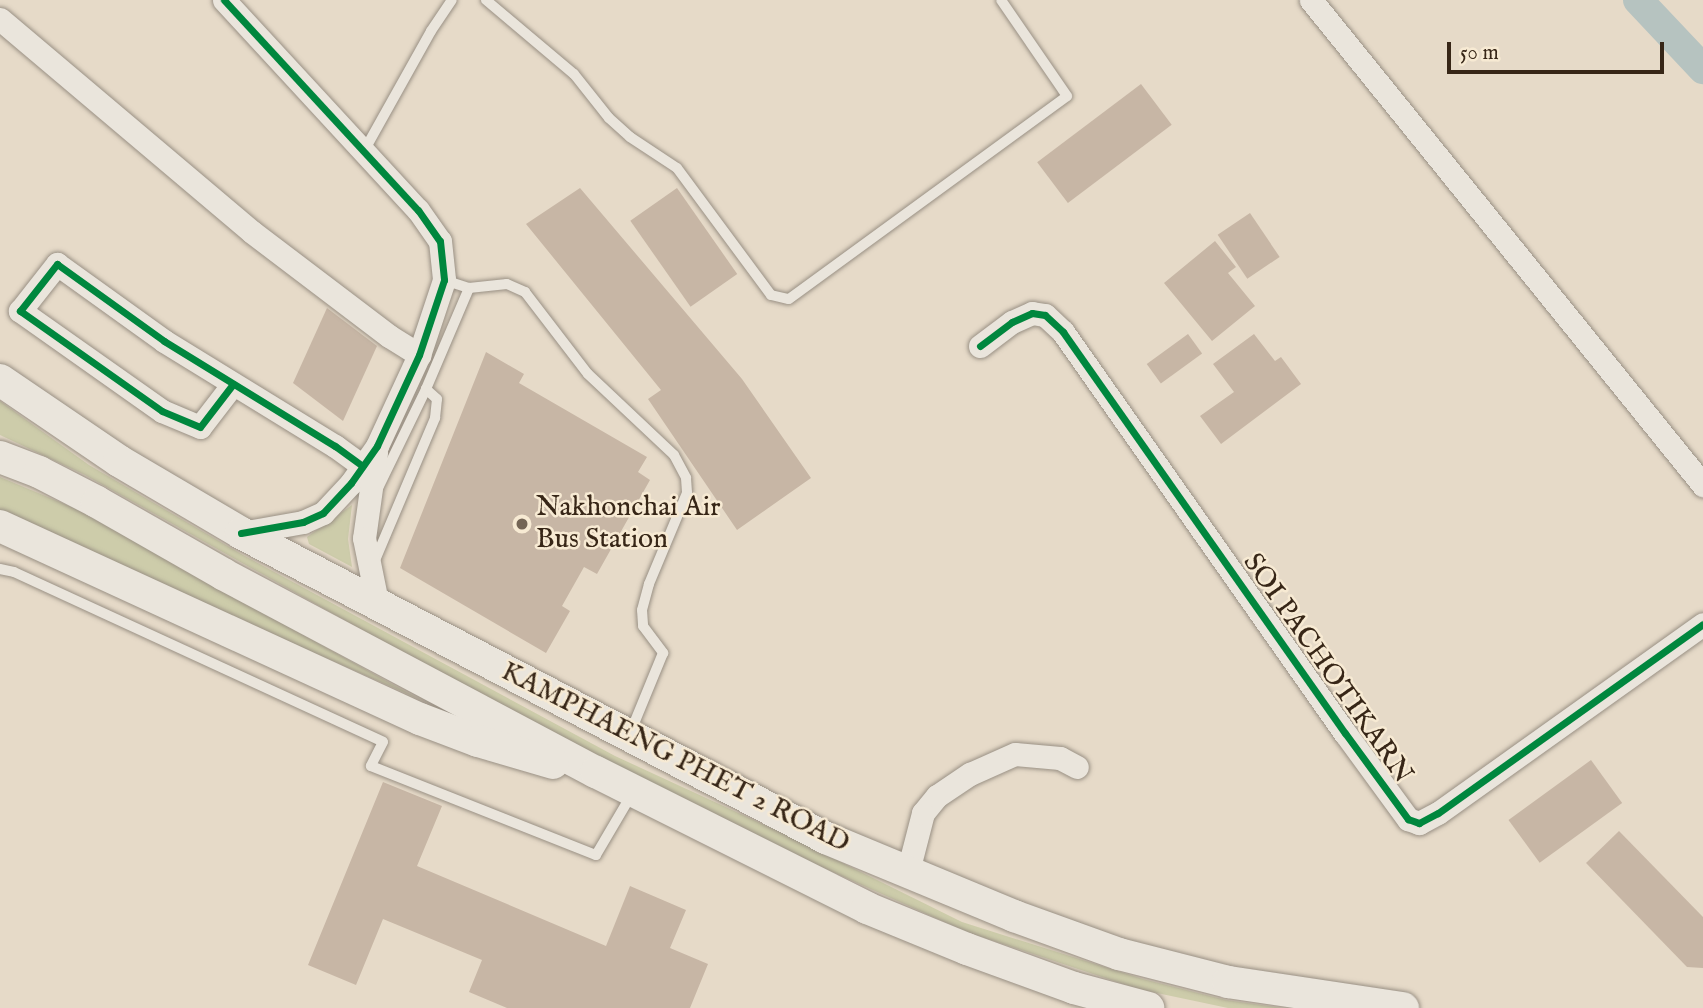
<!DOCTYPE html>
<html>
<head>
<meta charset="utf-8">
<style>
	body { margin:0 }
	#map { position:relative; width:1703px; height:1008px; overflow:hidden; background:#e6dac8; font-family:"IM FELL English",serif }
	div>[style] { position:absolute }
	.green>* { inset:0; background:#cdccaa }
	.canal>* { height:30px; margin:-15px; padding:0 15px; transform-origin:15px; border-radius:15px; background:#b6c3c0 }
	.building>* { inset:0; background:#c7b6a5; transform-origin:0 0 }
	.roads { filter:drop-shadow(0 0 2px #999084) drop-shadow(0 0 2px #999084) }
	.lane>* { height:10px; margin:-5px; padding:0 5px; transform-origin:5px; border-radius:5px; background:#eae5dc }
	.street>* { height:23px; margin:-11.5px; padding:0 11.5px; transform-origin:11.5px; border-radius:11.5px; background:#eae5dc }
	.secondary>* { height:32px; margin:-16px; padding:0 16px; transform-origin:16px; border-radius:16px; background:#eae5dc }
	.cycleway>* { height:7px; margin:-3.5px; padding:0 3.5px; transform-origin:3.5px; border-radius:3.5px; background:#00873e }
	.dots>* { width:19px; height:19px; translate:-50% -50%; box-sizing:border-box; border:4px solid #f7ead3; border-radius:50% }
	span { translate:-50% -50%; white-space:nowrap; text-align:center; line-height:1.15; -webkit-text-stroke:5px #f7ead3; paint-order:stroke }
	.poi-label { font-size:28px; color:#372617 }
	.left { translate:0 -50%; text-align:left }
	.street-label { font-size:28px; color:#372617 }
	.scale { position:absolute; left:1447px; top:42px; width:217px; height:32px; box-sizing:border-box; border:4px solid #372617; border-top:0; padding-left:9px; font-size:21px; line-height:24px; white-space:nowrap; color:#372617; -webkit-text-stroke:5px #f7ead3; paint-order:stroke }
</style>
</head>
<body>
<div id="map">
	<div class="green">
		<i style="clip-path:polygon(0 401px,89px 465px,243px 555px,615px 756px,780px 832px,962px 922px,1143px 979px,1226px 1000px,1282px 1008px,1228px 1008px,1138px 989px,967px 932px,817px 865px,541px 730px,85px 475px,0 435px)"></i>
		<i style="clip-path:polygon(0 477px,74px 508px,419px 699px,0 514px)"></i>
		<i style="clip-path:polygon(352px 505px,348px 539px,352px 567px,309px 544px,307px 537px)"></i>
	</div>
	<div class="canal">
		<i style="left:1638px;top:0;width:95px;rotate:46.7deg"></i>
	</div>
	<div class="building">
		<i style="left:1141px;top:84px;width:51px;height:130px;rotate:53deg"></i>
		<i style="clip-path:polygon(580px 188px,742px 379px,811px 478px,737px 530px,648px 399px,661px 390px,526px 224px)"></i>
		<i style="left:677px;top:188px;width:105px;height:57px;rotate:55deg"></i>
		<i style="left:1250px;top:213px;width:53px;height:39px;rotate:56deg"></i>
		<i style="clip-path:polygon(1215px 241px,1236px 267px,1228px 273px,1255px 306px,1212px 341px,1164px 283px)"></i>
		<i style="clip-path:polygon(327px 308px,377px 346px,343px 421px,293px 383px)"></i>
		<i style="left:1188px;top:334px;width:24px;height:51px;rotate:54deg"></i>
		<i style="clip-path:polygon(1254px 334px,1275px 361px,1281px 357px,1301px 384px,1221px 444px,1200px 416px,1234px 392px,1213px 364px)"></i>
		<i style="clip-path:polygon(486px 352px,524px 374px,519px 383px,647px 457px,638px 472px,650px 480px,597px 574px,584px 567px,562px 606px,570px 611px,546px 653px,400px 568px)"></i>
		<i style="left:1591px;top:760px;width:53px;height:102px;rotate:54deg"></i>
		<i style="clip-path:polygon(383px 782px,442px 806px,417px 866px,606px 946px,630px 886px,686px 910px,670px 948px,708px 964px,690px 1008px,507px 1008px,469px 992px,482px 960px,383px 919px,356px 985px,308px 965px)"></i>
		<i style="clip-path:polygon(1619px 831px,1703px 917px,1703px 968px,1687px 967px,1586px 863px)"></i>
	</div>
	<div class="roads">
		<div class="lane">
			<i style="left:486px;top:0;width:115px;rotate:40.1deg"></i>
			<i style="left:574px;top:74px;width:56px;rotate:51.5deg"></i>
			<i style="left:609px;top:118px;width:28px;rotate:42deg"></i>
			<i style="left:630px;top:137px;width:56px;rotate:33.4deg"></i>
			<i style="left:677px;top:168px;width:158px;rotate:53.5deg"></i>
			<i style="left:771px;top:295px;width:18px;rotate:13deg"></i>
			<i style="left:789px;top:299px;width:344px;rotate:-36.1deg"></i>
			<i style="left:1067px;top:96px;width:116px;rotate:-124.5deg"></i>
			<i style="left:364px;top:151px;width:137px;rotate:-60.8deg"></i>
			<i style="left:431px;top:31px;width:37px;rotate:-56deg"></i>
			<i style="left:444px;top:280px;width:26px;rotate:18deg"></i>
			<i style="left:469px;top:288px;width:38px;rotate:-6deg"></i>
			<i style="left:507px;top:284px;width:20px;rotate:24deg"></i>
			<i style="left:525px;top:292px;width:103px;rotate:52.5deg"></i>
			<i style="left:588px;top:374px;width:118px;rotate:43.3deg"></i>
			<i style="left:674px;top:455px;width:26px;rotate:62deg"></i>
			<i style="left:686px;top:478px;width:15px;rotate:86deg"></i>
			<i style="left:687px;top:493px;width:99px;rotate:112.7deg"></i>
			<i style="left:649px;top:584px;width:27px;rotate:105deg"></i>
			<i style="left:642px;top:610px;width:16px;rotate:86deg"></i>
			<i style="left:643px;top:626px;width:34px;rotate:53deg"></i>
			<i style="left:663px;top:653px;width:84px;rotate:112.3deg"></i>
			<i style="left:379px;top:486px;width:108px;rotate:-64.1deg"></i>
			<i style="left:426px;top:389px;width:110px;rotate:-66.9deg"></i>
			<i style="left:373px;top:565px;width:160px;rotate:-67.1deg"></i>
			<i style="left:435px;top:418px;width:19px;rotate:-84deg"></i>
			<i style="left:437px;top:399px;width:15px;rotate:-138deg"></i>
			<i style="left:0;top:569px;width:14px;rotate:12deg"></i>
			<i style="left:14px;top:572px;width:406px;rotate:24.7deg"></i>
			<i style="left:383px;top:742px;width:27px;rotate:117deg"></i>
			<i style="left:371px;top:766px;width:242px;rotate:21.6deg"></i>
			<i style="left:596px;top:855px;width:71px;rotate:-59.5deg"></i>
		</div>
		<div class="street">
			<i style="left:224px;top:0;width:286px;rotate:47.3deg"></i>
			<i style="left:418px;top:210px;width:38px;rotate:55deg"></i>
			<i style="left:440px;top:241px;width:39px;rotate:84deg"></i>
			<i style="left:444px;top:280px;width:79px;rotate:108.4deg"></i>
			<i style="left:419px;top:355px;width:100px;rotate:114.8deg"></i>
			<i style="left:377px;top:446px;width:45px;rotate:125.1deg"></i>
			<i style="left:351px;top:483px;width:41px;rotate:133deg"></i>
			<i style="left:323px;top:513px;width:22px;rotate:156deg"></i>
			<i style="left:303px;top:522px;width:63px;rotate:169.9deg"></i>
			<i style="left:1311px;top:0;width:624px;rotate:51.05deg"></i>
			<i style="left:0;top:19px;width:330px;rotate:40.2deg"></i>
			<i style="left:252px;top:232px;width:172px;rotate:37.2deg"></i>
			<i style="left:389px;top:336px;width:36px;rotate:32deg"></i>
			<i style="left:980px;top:346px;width:40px;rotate:-37deg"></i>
			<i style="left:1012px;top:322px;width:22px;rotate:-24deg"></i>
			<i style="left:1032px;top:313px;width:13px;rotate:9deg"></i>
			<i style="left:1045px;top:315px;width:25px;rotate:43deg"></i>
			<i style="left:1063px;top:332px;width:490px;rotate:54.9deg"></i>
			<i style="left:1345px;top:733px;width:107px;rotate:53.8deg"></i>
			<i style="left:1408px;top:819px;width:12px;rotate:20deg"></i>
			<i style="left:1419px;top:823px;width:21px;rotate:-28deg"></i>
			<i style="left:1438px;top:813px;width:325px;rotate:-35.5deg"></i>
			<i style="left:233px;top:384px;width:54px;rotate:127.5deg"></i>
			<i style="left:200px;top:427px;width:41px;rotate:-157.2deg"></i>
			<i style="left:162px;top:411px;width:174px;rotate:-144.8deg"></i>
			<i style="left:20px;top:311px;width:60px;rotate:-51.8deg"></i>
			<i style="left:57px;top:264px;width:132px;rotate:35.7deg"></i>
			<i style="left:164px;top:341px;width:201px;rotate:31.6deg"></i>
			<i style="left:335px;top:446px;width:34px;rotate:36deg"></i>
			<i style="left:376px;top:453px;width:86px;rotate:98deg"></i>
			<i style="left:364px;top:538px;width:70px;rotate:78.5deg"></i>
			<i style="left:908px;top:871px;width:60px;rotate:-75.5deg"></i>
			<i style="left:923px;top:813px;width:22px;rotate:-51deg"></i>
			<i style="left:937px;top:796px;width:40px;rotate:-34deg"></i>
			<i style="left:970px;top:774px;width:49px;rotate:-24deg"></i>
			<i style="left:1015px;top:754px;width:45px;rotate:5.1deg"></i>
			<i style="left:1060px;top:758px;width:19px;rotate:28deg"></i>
		</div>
		<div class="secondary">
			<i style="left:0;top:380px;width:144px;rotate:34.2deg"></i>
			<i style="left:119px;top:461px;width:142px;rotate:30.5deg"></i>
			<i style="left:241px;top:533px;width:660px;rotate:27.54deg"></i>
			<i style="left:826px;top:838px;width:204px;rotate:22.5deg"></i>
			<i style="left:1014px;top:916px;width:112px;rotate:19.9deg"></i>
			<i style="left:1119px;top:954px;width:113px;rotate:14.4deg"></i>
			<i style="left:1228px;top:982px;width:177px;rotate:8.5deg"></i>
			<i style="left:0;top:457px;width:42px;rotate:21deg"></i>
			<i style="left:39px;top:472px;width:65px;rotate:27.3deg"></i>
			<i style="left:97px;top:502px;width:145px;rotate:29.7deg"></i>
			<i style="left:223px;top:574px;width:422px;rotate:28deg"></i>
			<i style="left:596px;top:772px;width:303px;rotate:26.6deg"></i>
			<i style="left:867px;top:908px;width:108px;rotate:22.3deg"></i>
			<i style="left:967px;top:949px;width:114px;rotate:20deg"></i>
			<i style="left:1074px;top:988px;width:77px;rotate:15.1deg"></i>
			<i style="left:0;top:526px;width:462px;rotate:24.7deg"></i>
			<i style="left:420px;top:719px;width:62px;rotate:20.8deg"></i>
			<i style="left:478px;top:741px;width:78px;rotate:16.3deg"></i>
		</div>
	</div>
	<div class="cycleway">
		<i style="left:224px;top:0;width:286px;rotate:47.3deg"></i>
		<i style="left:418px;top:210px;width:38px;rotate:55deg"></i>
		<i style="left:440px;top:241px;width:39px;rotate:84deg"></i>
		<i style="left:444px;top:280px;width:79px;rotate:108.4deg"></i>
		<i style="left:419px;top:355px;width:100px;rotate:114.8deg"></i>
		<i style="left:377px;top:446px;width:45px;rotate:125.1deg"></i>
		<i style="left:351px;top:483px;width:41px;rotate:133deg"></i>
		<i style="left:323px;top:513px;width:22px;rotate:156deg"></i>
		<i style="left:303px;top:522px;width:63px;rotate:169.9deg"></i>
		<i style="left:980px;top:346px;width:40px;rotate:-37deg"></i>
		<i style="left:1012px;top:322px;width:22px;rotate:-24deg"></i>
		<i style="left:1032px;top:313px;width:13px;rotate:9deg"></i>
		<i style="left:1045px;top:315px;width:25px;rotate:43deg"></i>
		<i style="left:1063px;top:332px;width:490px;rotate:54.9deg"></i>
		<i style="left:1345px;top:733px;width:107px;rotate:53.8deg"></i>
		<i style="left:1408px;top:819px;width:12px;rotate:20deg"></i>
		<i style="left:1419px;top:823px;width:21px;rotate:-28deg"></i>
		<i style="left:1438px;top:813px;width:325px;rotate:-35.5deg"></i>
		<i style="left:233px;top:384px;width:54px;rotate:127.5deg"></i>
		<i style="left:200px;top:427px;width:41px;rotate:-157.2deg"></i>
		<i style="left:162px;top:411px;width:174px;rotate:-144.8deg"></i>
		<i style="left:20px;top:311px;width:60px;rotate:-51.8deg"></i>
		<i style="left:57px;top:264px;width:132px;rotate:35.7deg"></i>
		<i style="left:164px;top:341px;width:201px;rotate:31.6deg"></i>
		<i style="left:335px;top:446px;width:34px;rotate:36deg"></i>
	</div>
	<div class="dots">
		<i style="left:522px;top:524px;background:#746555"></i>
	</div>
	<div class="poi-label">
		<span class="left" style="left:536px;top:524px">Nakhonchai Air<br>Bus Station</span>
	</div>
	<div class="street-label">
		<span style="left:1327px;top:669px;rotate:55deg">SOI PACHOTIKARN</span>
		<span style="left:675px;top:758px;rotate:27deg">KAMPHAENG PHET 2 ROAD</span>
	</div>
	<div class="scale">50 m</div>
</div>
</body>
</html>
